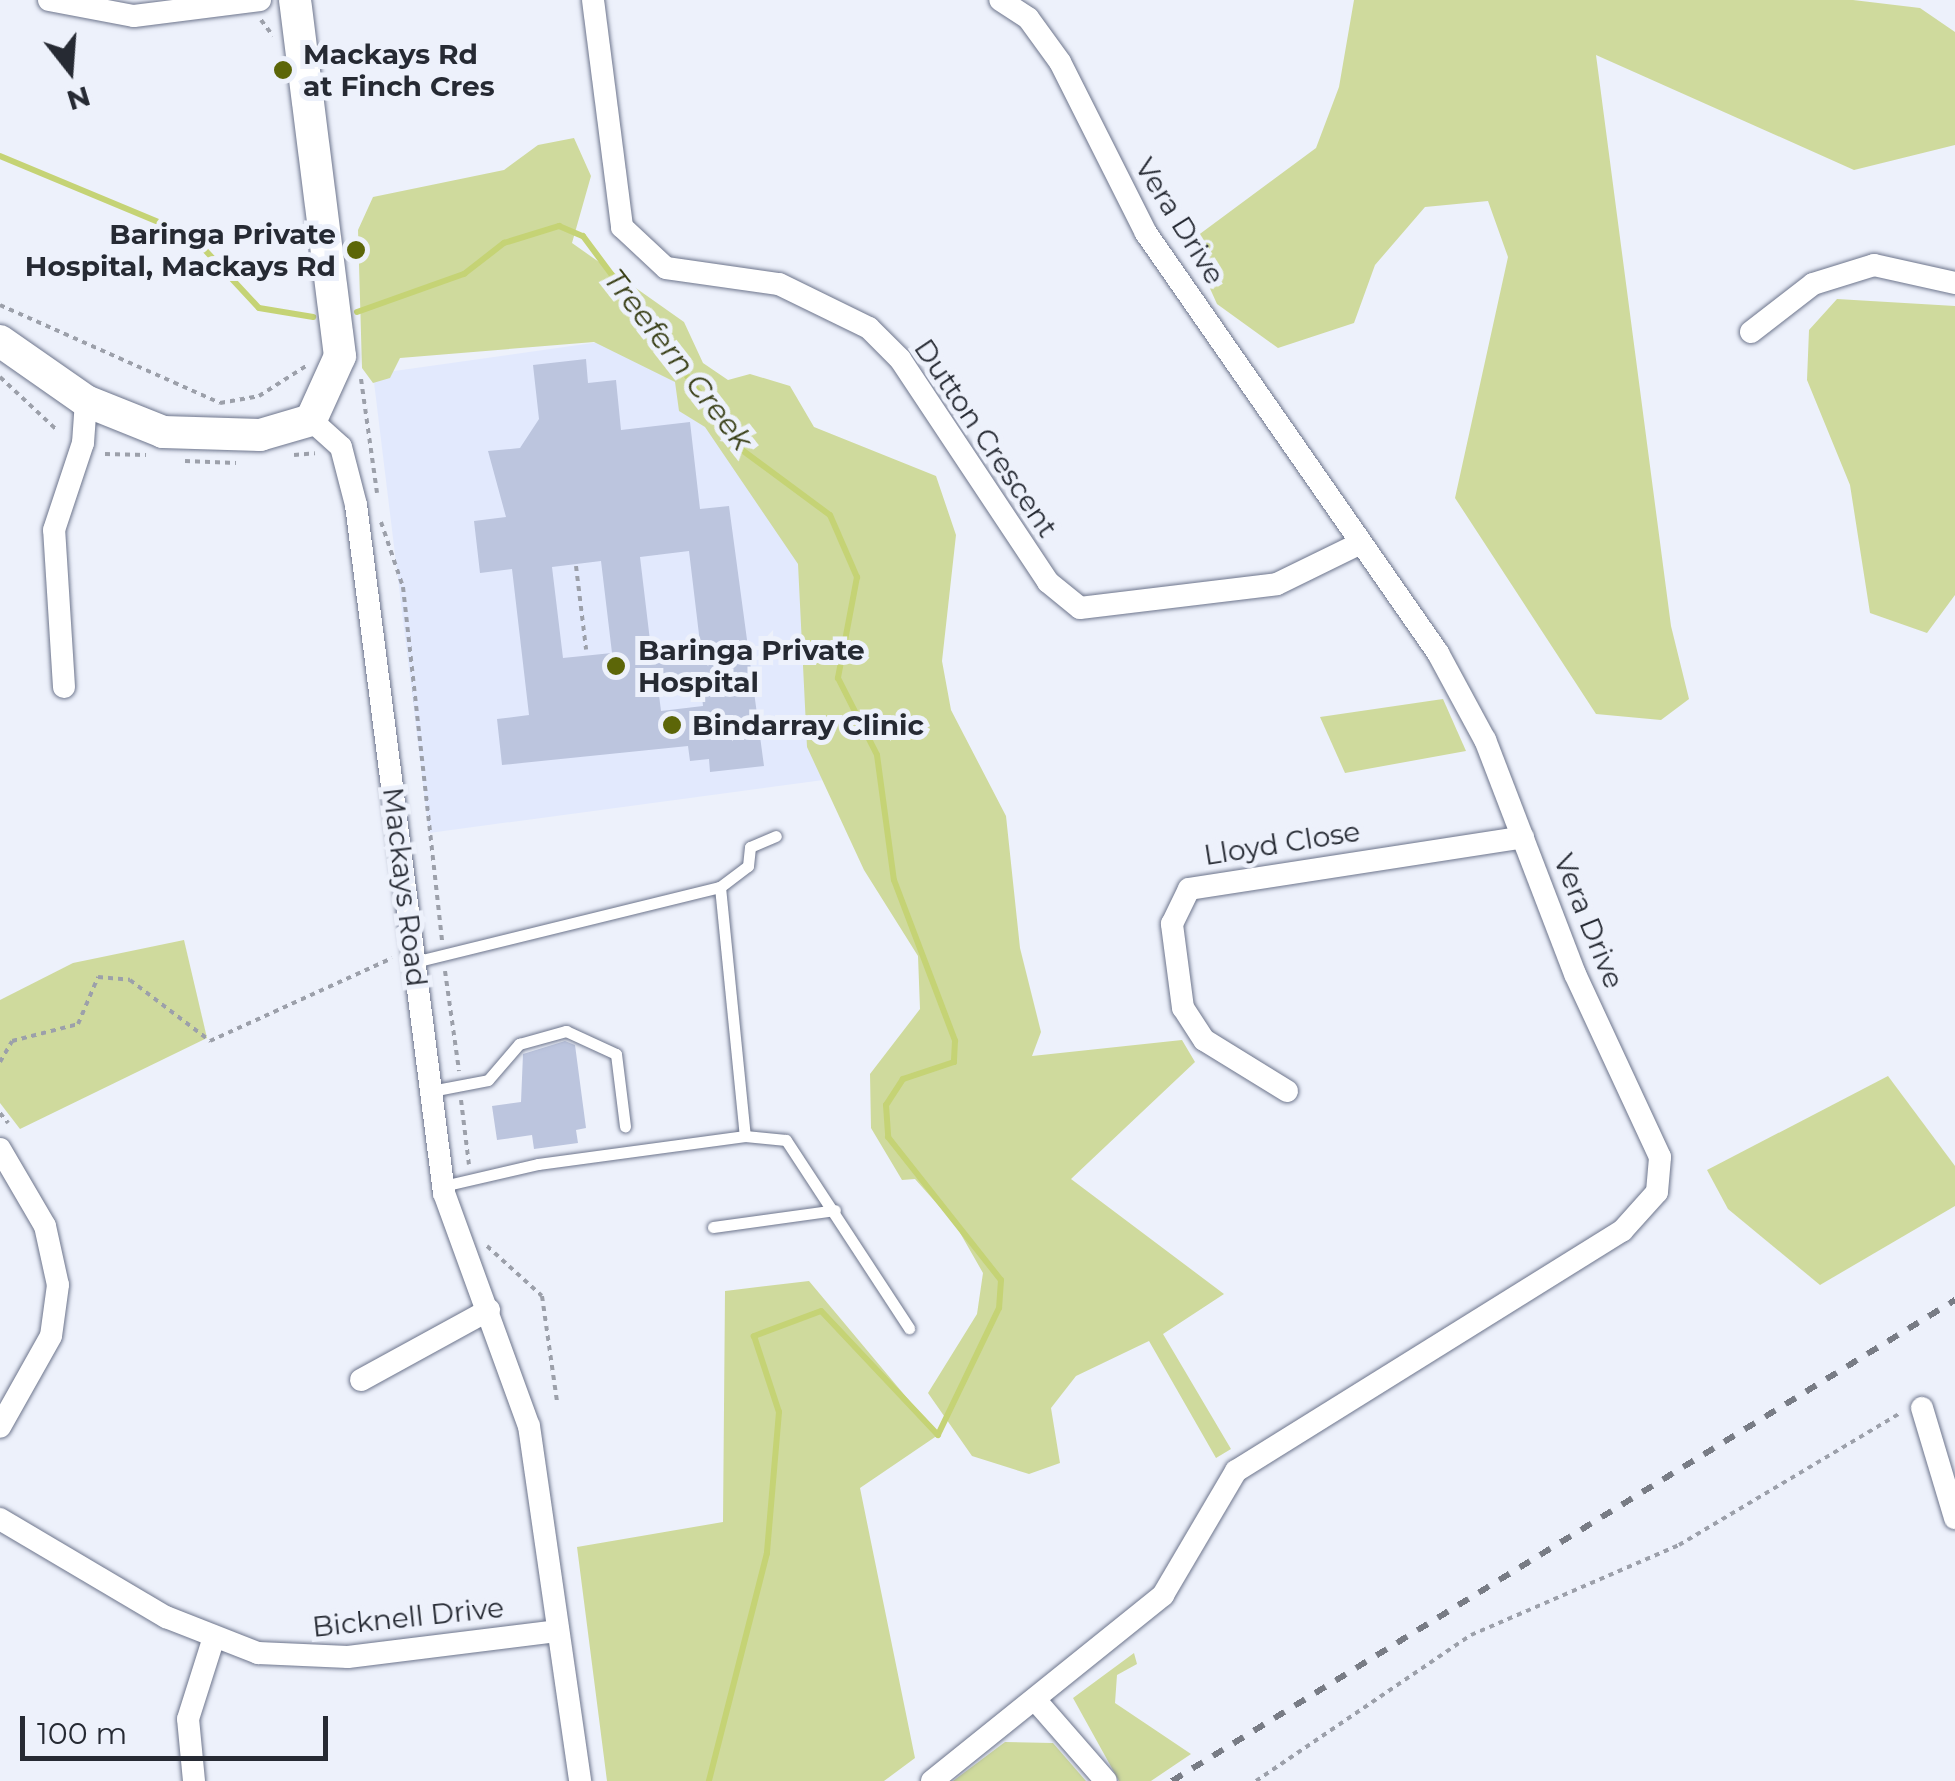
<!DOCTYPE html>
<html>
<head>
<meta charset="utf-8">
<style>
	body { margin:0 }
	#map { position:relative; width:1955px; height:1781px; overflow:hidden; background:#edf1fb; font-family:Montserrat,sans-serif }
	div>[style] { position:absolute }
	.built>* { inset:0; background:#e2e9fd }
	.green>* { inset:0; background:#cfda9d }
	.stream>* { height:6px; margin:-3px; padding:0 3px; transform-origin:3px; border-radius:3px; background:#c5d375 }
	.building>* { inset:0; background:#bcc5de }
	.path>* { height:4px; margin-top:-2px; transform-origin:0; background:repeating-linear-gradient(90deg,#9ca0aa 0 5px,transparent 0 10px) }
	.roads { filter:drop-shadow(0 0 2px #6d758c) drop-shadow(0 0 2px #6d758c) }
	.lane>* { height:11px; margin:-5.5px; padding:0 5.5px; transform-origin:5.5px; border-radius:5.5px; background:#fff }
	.street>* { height:22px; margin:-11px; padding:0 11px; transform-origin:11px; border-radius:11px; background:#fff }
	.secondary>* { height:32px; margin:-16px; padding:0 16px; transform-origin:16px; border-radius:16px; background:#fff }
	.rail>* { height:6px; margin-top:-3px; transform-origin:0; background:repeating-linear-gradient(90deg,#787c85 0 12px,transparent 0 24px) }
	.dots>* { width:28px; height:28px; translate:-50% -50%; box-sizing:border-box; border:5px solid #edf1fb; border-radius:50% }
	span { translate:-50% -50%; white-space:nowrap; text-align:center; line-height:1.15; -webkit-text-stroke:10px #edf1fb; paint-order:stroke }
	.poi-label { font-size:28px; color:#262a33; font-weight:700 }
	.left { translate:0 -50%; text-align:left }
	.right { translate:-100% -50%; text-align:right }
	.street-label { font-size:28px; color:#262a33 }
	.water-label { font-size:30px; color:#3a4018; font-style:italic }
	.north { position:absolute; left:20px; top:20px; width:100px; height:100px; -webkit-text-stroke:8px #edf1fb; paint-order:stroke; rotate:163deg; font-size:28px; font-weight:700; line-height:40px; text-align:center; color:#262a33 }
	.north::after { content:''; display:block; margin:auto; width:35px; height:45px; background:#262a33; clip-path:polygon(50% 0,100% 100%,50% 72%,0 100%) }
	.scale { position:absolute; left:20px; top:1716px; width:308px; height:45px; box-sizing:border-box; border:5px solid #262a33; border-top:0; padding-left:12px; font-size:30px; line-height:35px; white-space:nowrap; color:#262a33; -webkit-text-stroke:8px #edf1fb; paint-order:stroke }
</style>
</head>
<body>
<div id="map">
	<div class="built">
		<i style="clip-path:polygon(663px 333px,806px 506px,838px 778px,429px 833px,373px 374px)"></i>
	</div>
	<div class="green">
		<i style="clip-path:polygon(1354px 0,1853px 0,1920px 8px,1955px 32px,1955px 145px,1854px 170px,1596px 55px,1671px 626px,1689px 699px,1661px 720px,1596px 714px,1455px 498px,1508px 257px,1488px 201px,1425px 207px,1375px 265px,1354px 323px,1278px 348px,1217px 304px,1189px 242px,1316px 148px,1339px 87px)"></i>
		<i style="clip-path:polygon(574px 138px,591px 176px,572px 243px,684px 322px,703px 363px,728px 380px,750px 374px,790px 386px,814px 427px,936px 476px,956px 535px,942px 661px,951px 710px,1006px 816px,1020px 948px,1041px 1032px,1032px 1056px,1182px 1040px,1195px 1062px,1071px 1179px,1224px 1294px,1163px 1334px,1231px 1449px,1216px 1458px,1149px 1341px,1076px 1376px,1051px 1408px,1060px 1463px,1029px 1474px,972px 1456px,928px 1393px,977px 1314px,983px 1273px,955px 1224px,915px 1179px,902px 1180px,871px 1128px,870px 1074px,920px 1009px,918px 956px,864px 870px,807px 747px,798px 564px,705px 427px,679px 411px,675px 382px,594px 342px,400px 358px,390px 378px,373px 383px,362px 368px,358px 230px,373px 197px,504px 170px,538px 145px)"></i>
		<i style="clip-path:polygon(1837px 299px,1955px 306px,1955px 595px,1927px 633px,1870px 613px,1850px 485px,1807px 380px,1809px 330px)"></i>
		<i style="clip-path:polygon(1443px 699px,1466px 751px,1345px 773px,1320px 717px)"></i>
		<i style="clip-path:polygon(184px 940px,207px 1038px,20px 1129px,0 1103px,0 1000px,73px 963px)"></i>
		<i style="clip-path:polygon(1888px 1076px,1955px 1166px,1955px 1206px,1820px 1285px,1728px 1209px,1707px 1170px)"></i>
		<i style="clip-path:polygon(809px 1281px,938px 1435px,860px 1488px,915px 1758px,884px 1781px,607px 1781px,577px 1547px,723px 1522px,725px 1291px)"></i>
		<i style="clip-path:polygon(1134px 1653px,1137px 1664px,1117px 1675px,1115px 1703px,1191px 1754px,1151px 1781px,1119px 1781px,1073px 1698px)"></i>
		<i style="clip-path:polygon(1005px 1742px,1053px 1743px,1086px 1781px,953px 1781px)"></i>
	</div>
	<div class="stream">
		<i style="left:0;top:156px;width:208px;rotate:22.6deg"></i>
		<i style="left:192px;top:236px;width:98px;rotate:47.1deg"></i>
		<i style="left:259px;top:308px;width:55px;rotate:9.5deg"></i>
		<i style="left:357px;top:312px;width:114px;rotate:-19.6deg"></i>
		<i style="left:464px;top:274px;width:51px;rotate:-37.8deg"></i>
		<i style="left:504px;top:243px;width:58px;rotate:-17.2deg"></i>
		<i style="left:559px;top:226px;width:26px;rotate:23deg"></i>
		<i style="left:583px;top:236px;width:267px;rotate:53.4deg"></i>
		<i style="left:742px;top:450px;width:109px;rotate:36.5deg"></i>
		<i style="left:830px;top:515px;width:68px;rotate:66.5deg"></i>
		<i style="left:857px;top:577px;width:103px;rotate:100.7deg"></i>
		<i style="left:838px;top:678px;width:86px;rotate:63.1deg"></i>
		<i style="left:877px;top:755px;width:126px;rotate:82.3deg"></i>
		<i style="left:894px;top:880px;width:172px;rotate:69.2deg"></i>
		<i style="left:955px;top:1041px;width:21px;rotate:93deg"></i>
		<i style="left:954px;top:1062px;width:54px;rotate:161.6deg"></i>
		<i style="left:903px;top:1079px;width:31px;rotate:123deg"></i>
		<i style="left:886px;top:1105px;width:32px;rotate:86deg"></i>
		<i style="left:888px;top:1137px;width:182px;rotate:51.7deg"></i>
		<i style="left:1001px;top:1280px;width:28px;rotate:94deg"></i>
		<i style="left:999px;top:1308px;width:141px;rotate:115.7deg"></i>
		<i style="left:938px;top:1435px;width:170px;rotate:-133.3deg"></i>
		<i style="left:821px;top:1311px;width:72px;rotate:159.5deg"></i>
		<i style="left:754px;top:1336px;width:80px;rotate:71.8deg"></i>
		<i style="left:779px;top:1412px;width:142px;rotate:94.9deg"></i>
		<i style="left:767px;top:1553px;width:235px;rotate:104.3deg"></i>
	</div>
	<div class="building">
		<i style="clip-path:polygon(evenodd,586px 359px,588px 383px,616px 380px,621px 430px,690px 422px,700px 509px,729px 506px,764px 766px,710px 772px,709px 759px,690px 761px,688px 746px,502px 765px,497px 719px,529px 715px,512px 569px,480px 573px,474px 521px,506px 517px,488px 451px,520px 448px,539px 419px,533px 365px,586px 359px,689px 551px,700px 643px,651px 649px,640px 557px,689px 551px,586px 359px,601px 561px,612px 653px,563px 658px,552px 567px,601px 561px,586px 359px,700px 675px,703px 706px,661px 711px,657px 679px,700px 675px)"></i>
		<i style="clip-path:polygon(565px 1041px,575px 1045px,586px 1128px,576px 1130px,578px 1143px,534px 1149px,532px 1135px,497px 1140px,492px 1106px,521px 1102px,523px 1054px)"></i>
	</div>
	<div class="path">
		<i style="left:261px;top:20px;width:20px;rotate:53deg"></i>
		<i style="left:0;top:305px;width:241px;rotate:24deg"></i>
		<i style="left:220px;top:403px;width:40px;rotate:-10deg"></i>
		<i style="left:259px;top:396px;width:56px;rotate:-32.6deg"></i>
		<i style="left:0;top:377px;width:79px;rotate:43deg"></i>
		<i style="left:361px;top:379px;width:115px;rotate:82deg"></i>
		<i style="left:105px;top:454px;width:41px;rotate:1.4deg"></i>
		<i style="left:294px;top:455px;width:21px;rotate:-5deg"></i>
		<i style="left:185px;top:461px;width:51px;rotate:2.2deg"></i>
		<i style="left:381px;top:522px;width:69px;rotate:71.3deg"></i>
		<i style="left:403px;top:587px;width:357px;rotate:83.7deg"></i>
		<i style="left:576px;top:566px;width:84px;rotate:83.1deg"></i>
		<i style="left:445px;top:971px;width:101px;rotate:82deg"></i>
		<i style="left:0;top:1062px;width:24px;rotate:-60deg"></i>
		<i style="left:12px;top:1041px;width:68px;rotate:-14.4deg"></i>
		<i style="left:78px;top:1024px;width:51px;rotate:-66.9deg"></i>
		<i style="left:98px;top:977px;width:32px;rotate:5deg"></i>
		<i style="left:130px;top:980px;width:101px;rotate:37.3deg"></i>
		<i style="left:210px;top:1041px;width:200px;rotate:-24.5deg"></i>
		<i style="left:461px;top:1100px;width:65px;rotate:83deg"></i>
		<i style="left:0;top:1113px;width:13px;rotate:51deg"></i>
		<i style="left:487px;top:1246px;width:74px;rotate:42.3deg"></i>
		<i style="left:542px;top:1296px;width:106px;rotate:81.9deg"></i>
		<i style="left:1256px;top:1781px;width:260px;rotate:-34.2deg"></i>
		<i style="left:1471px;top:1635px;width:227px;rotate:-23.4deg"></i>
		<i style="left:1679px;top:1545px;width:257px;rotate:-30.8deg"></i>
	</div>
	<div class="roads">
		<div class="lane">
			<i style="left:720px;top:887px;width:35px;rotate:-37deg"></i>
			<i style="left:748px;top:866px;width:19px;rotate:-84deg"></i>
			<i style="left:750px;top:847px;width:28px;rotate:-23deg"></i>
			<i style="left:414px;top:962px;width:315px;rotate:-13.8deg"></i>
			<i style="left:720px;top:887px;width:250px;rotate:84.3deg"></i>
			<i style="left:431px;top:1091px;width:58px;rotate:-10.9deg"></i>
			<i style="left:488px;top:1080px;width:48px;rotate:-49.3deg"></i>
			<i style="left:519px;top:1044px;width:49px;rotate:-15.5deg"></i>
			<i style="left:566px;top:1031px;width:55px;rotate:24.7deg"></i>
			<i style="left:616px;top:1054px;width:73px;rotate:82.9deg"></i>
			<i style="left:443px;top:1186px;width:98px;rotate:-13deg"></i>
			<i style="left:538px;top:1164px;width:209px;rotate:-7.7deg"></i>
			<i style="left:745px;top:1136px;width:41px;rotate:5.6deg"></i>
			<i style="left:786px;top:1140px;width:225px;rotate:56.8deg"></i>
			<i style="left:713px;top:1227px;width:123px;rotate:-7.9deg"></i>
		</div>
		<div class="street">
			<i style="left:49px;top:0;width:86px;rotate:10.7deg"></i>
			<i style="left:134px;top:16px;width:127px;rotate:-7.2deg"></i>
			<i style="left:593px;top:0;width:229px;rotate:82.7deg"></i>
			<i style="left:622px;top:227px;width:60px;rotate:43deg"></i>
			<i style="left:666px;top:268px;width:114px;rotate:8.1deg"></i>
			<i style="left:779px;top:284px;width:100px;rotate:26.1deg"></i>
			<i style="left:869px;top:328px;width:44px;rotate:45deg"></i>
			<i style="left:900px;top:359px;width:268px;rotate:56.4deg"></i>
			<i style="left:1048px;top:582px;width:41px;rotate:39.1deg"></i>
			<i style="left:1080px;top:608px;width:198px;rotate:-6.9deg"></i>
			<i style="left:1277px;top:584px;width:89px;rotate:-26deg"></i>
			<i style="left:1751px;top:332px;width:78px;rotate:-37.7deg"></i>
			<i style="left:1813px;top:284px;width:64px;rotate:-17.3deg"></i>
			<i style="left:1874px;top:265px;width:83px;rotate:12.5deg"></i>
			<i style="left:311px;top:420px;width:40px;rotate:42deg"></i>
			<i style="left:341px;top:447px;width:60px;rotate:75.5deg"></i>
			<i style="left:356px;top:505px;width:694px;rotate:82.71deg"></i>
			<i style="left:444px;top:1193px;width:248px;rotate:70deg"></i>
			<i style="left:529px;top:1426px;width:359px;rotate:81.8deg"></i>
			<i style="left:64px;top:687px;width:157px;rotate:-93.6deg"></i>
			<i style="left:54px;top:530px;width:92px;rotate:-71.6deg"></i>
			<i style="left:83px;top:443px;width:42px;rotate:-85.9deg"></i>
			<i style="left:1287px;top:1091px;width:97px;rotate:-148.4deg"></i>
			<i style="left:1204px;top:1040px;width:38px;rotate:-123deg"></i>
			<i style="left:1183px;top:1008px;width:85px;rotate:-97.5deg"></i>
			<i style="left:1172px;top:924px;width:39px;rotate:-64deg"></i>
			<i style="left:1189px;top:889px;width:338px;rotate:-8.8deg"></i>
			<i style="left:0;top:1149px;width:89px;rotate:59.7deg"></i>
			<i style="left:45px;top:1226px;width:60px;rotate:77.6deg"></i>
			<i style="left:58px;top:1285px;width:51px;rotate:97.8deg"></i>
			<i style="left:51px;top:1336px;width:104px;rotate:119.3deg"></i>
			<i style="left:361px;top:1380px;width:146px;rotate:-28.7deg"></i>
			<i style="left:1922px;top:1408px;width:115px;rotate:73.3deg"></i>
			<i style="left:0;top:1519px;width:193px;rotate:30.6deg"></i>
			<i style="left:166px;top:1617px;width:99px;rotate:21.4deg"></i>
			<i style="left:258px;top:1653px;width:90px;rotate:2.5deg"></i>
			<i style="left:348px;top:1657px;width:210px;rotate:-7.1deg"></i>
			<i style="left:1038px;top:1703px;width:103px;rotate:48.9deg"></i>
			<i style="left:194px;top:1781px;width:62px;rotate:-95.5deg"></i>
			<i style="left:188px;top:1719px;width:83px;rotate:-72.4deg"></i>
			<i style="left:932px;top:1781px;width:297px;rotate:-38.8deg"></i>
			<i style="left:1163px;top:1595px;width:144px;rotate:-59.5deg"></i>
			<i style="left:1236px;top:1471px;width:455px;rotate:-31.9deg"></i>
			<i style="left:1622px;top:1231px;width:52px;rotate:-48.1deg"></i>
			<i style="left:1657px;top:1192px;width:35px;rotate:-85deg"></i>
			<i style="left:1660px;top:1157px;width:202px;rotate:-114.9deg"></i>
			<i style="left:1575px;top:974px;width:251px;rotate:-111deg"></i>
			<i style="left:1485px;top:740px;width:99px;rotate:-118.4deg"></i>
			<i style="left:1438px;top:653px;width:512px;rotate:-124.81deg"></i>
			<i style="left:1146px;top:233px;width:191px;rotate:-116.7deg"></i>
			<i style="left:1060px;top:62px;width:54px;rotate:-126deg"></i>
			<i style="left:1028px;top:18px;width:33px;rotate:-147deg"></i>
		</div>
		<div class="secondary">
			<i style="left:0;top:341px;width:105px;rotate:34.9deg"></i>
			<i style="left:86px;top:401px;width:83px;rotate:21.9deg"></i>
			<i style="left:163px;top:432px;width:97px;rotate:1.8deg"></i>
			<i style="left:260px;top:435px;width:53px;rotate:-16.4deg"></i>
			<i style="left:311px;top:420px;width:70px;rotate:-65.6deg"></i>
			<i style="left:340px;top:356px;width:359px;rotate:-97.2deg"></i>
		</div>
	</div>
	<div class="rail">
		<i style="left:1172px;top:1781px;width:919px;rotate:-31.56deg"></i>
	</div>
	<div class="dots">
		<i style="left:283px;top:70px;background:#5c6608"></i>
		<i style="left:356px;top:250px;background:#5c6608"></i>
		<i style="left:616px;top:666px;background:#5c6608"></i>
		<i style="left:672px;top:725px;background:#5c6608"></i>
	</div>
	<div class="poi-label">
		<span class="left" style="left:303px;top:70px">Mackays Rd<br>at Finch Cres</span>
		<span class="right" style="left:336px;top:250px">Baringa Private<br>Hospital, Mackays Rd</span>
		<span class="left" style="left:638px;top:666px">Baringa Private<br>Hospital</span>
		<span class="left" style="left:692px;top:725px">Bindarray Clinic</span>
	</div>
	<div class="street-label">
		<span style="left:1180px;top:221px;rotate:58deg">Vera Drive</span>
		<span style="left:986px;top:438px;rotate:56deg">Dutton Crescent</span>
		<span style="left:1282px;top:843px;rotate:-9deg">Lloyd Close</span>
		<span style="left:405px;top:887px;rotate:83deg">Mackays Road</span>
		<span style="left:1589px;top:921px;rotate:68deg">Vera Drive</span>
		<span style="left:408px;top:1617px;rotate:-6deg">Bicknell Drive</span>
	</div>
	<div class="water-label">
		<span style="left:678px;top:360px;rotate:52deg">Treefern Creek</span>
	</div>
	<div class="north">N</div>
	<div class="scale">100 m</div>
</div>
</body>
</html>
